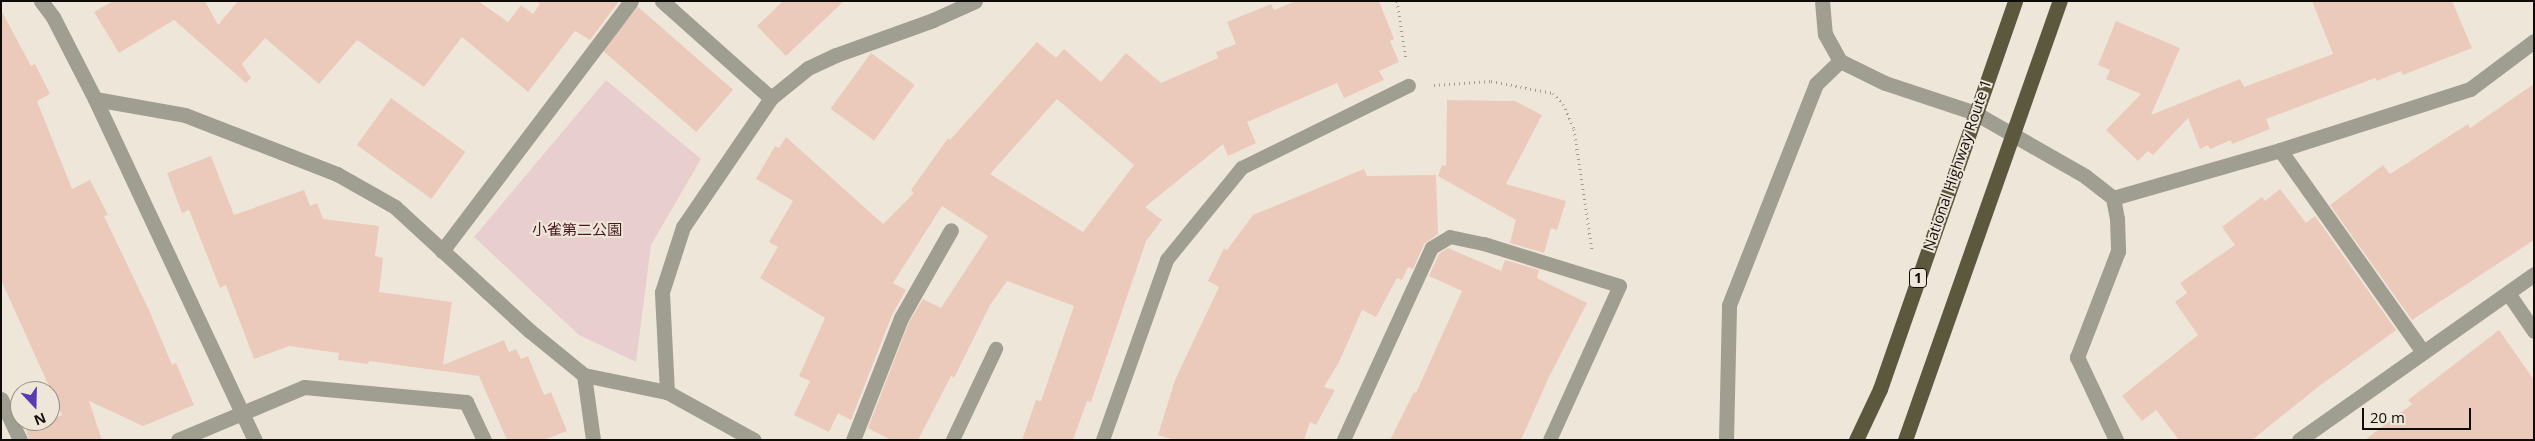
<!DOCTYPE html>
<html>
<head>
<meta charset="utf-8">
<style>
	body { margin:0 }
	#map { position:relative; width:2535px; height:441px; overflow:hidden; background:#efe6da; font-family:"Open Sans","Noto Sans JP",sans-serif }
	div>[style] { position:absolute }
	.green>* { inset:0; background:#e9cecf }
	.building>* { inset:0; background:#eccabb; transform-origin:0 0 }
	.path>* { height:3px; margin-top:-1.5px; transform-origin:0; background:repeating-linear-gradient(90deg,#a49d94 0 1px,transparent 0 5px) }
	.service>* { height:14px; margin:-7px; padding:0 7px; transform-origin:7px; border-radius:7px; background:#a09e91 }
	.minor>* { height:15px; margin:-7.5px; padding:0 7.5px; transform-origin:7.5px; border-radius:7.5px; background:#a09e91 }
	.tertiary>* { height:15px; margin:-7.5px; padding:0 7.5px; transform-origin:7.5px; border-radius:7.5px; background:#a09e91 }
	.trunk>* { height:15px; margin:-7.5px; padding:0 7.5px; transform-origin:7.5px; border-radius:7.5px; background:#5b583e }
	span { translate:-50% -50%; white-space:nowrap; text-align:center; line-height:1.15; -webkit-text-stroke:4px #efe6da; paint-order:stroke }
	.shield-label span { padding:1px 4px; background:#efe6da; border:1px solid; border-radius:4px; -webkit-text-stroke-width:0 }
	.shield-label { font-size:14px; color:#0f0c08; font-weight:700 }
	.street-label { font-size:15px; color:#0f0c08 }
	.park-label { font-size:15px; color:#491920 }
	.frame { position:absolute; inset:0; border:2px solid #0f0c08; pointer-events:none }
	.north { position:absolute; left:10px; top:381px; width:50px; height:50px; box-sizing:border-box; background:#efe6da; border:1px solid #958f86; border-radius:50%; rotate:159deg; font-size:14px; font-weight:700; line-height:20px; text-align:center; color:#0f0c08 }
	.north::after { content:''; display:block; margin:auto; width:18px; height:22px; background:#583bb3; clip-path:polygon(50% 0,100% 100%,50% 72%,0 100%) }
	.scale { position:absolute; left:2362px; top:408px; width:109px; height:22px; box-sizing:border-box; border:2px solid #0f0c08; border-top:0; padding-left:6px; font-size:15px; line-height:18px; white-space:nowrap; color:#0f0c08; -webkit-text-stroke:4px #efe6da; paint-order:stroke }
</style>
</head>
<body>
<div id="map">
	<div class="green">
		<i style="clip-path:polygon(606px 80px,701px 159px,651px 245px,636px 362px,579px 335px,474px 237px)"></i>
	</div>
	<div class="building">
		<i style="clip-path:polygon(113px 1px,205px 1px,218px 25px,238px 1px,478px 1px,508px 22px,521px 5px,533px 14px,540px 4px,537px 1px,619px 1px,590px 40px,575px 31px,528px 92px,462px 37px,424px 87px,357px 40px,319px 84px,265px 38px,242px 64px,251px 78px,246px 83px,174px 20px,119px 53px,94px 12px)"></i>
		<i style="clip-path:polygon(783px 1px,844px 1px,786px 56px,757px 26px)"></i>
		<i style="clip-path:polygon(evenodd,1296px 1px,1379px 1px,1394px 39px,1390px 41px,1399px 62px,1379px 71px,1384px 80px,1344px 98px,1337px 83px,1247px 122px,1256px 143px,1228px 156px,1223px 144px,1145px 207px,1162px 220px,1146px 241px,1091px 402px,1087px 401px,1073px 440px,1022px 440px,1036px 400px,1041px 401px,1074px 306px,1007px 281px,990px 305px,954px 378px,951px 376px,918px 440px,891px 440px,868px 428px,909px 322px,923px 299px,941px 308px,988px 236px,942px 206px,893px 283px,906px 290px,892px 315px,851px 420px,838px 413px,829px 432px,794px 415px,810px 381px,799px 376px,825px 318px,760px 278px,778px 247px,769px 242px,793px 201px,756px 179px,775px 146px,779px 148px,786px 137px,883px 224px,914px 193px,911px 190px,948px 138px,950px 140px,1037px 42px,1056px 58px,1064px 49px,1101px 82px,1126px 53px,1161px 83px,1218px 58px,1216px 52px,1236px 44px,1227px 22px,1271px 4px,1274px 10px,1296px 1px,1057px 99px,1134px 165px,1083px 232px,990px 174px,1057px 99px)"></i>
		<i style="clip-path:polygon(2312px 1px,2452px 1px,2472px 48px,2403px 75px,2401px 71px,2377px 81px,2375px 78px,2266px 119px,2270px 129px,2232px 144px,2231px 140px,2210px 149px,2208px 145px,2200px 149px,2188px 118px,2153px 155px,2148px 151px,2138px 161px,2106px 130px,2141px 94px,2106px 79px,2110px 70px,2098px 65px,2116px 21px,2180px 48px,2151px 115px,2240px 79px,2244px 87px,2333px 54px)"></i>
		<i style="left:638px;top:7px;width:126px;height:56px;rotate:41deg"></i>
		<i style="clip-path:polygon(1px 10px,31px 66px,35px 64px,50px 94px,37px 101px,72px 189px,90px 180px,108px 215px,104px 216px,149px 310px,172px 365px,176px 363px,194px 405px,143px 426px,89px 401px,102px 440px,29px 440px,26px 430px,62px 415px,1px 280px)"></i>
		<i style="left:871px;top:53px;width:54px;height:69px;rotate:36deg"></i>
		<i style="clip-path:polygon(2534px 84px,2534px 240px,2412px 320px,2330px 205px,2383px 165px,2390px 174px,2468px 124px,2470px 128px)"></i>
		<i style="left:391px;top:98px;width:92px;height:58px;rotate:36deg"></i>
		<i style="clip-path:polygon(1447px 100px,1515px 101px,1542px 115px,1506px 184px,1566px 201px,1557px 230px,1551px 228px,1544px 253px,1510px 243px,1516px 220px,1438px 176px,1442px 165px,1446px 166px)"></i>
		<i style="clip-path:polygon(211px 156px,234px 215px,304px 190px,310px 206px,317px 203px,323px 219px,379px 226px,375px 256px,383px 258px,379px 292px,452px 302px,443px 365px,504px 340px,509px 352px,516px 349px,521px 359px,528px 356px,544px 395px,551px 392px,567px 431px,544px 440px,507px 440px,479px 376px,369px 361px,368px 364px,338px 360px,339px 353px,289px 346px,254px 359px,226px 285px,220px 288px,189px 210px,182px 213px,167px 173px)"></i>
		<i style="clip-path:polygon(1364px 169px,1367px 176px,1436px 175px,1438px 234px,1424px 244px,1413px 269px,1408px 267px,1402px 280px,1397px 278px,1376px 317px,1362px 310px,1339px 362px,1324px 387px,1335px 390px,1316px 425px,1310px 422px,1304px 440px,1175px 440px,1158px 435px,1175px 380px,1219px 287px,1208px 281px,1224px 248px,1227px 250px,1253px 215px)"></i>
		<i style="clip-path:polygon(2280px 189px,2306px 223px,2315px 216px,2396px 330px,2318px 387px,2252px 440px,2179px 440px,2156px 410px,2142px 421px,2122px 396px,2198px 335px,2175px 302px,2187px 293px,2180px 283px,2235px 245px,2222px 227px,2262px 197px,2265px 201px)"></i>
		<i style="clip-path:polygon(1448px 248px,1501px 271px,1505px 260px,1539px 270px,1537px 278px,1587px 303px,1548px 379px,1521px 440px,1390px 440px,1414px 392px,1416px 393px,1462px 291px,1429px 276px,1439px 254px)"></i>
		<i style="clip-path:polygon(2499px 330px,2534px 380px,2534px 440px,2365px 440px,2412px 404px,2408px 400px)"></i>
	</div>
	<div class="path">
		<i style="left:1397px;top:1px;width:60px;rotate:81.3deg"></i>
		<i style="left:1434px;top:85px;width:57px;rotate:-4deg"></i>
		<i style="left:1491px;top:81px;width:63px;rotate:11deg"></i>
		<i style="left:1553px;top:93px;width:15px;rotate:48deg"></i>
		<i style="left:1563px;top:104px;width:27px;rotate:66deg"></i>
		<i style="left:1574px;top:129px;width:121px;rotate:81.5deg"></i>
	</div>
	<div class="service">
		<i style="left:953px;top:440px;width:101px;rotate:-64.7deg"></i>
		<i style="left:1103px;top:440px;width:191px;rotate:-70.4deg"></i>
		<i style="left:1167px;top:260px;width:119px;rotate:-50.8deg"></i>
		<i style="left:1242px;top:168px;width:186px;rotate:-26.2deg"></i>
		<i style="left:1344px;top:440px;width:211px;rotate:-65.4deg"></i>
		<i style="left:1432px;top:248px;width:21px;rotate:-31deg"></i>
		<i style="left:1450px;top:237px;width:35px;rotate:12deg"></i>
		<i style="left:1484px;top:244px;width:142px;rotate:17.2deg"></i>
		<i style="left:1620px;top:286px;width:169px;rotate:114.4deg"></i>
	</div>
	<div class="minor">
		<i style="left:662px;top:1px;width:146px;rotate:41.7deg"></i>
		<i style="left:95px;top:99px;width:91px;rotate:10.1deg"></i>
		<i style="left:185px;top:115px;width:163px;rotate:21.2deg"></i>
		<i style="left:337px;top:174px;width:67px;rotate:29.6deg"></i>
		<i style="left:395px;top:207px;width:183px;rotate:42.6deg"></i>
		<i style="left:530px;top:331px;width:70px;rotate:39.2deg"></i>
		<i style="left:584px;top:375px;width:85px;rotate:11.6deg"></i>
		<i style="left:667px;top:392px;width:99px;rotate:28.9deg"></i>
		<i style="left:2280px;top:150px;width:247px;rotate:54.7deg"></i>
		<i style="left:2113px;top:198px;width:174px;rotate:-16deg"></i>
		<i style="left:2280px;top:150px;width:200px;rotate:-17.8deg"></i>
		<i style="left:2470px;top:89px;width:80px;rotate:-36.9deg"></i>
		<i style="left:442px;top:251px;width:313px;rotate:-52.9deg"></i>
		<i style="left:2508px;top:293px;width:46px;rotate:55.6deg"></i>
		<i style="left:584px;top:375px;width:66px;rotate:82.1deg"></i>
		<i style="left:667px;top:392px;width:100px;rotate:-92.9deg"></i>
		<i style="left:662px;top:292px;width:68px;rotate:-72.1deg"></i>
		<i style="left:683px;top:227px;width:156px;rotate:-55.7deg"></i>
		<i style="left:771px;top:98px;width:48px;rotate:-39deg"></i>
		<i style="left:808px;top:68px;width:31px;rotate:-25deg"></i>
		<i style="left:836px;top:55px;width:103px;rotate:-19.8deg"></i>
		<i style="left:933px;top:20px;width:46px;rotate:-24.3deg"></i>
		<i style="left:1px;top:399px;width:45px;rotate:65.1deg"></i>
		<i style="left:178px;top:440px;width:137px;rotate:-22.8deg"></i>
		<i style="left:304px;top:387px;width:163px;rotate:5.3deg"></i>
		<i style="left:466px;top:402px;width:42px;rotate:64.7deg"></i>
		<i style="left:853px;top:440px;width:131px;rotate:-68.5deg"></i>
		<i style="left:901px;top:318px;width:101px;rotate:-60.4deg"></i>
		<i style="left:1726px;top:440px;width:135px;rotate:-88.7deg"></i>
		<i style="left:1729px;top:305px;width:238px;rotate:-68.5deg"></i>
		<i style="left:1816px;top:84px;width:33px;rotate:-44deg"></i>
		<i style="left:2299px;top:440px;width:288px;rotate:-35.2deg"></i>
	</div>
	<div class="tertiary">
		<i style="left:41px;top:1px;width:20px;rotate:53deg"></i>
		<i style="left:53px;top:17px;width:92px;rotate:62.9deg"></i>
		<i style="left:95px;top:99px;width:377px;rotate:64.9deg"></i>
		<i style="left:1822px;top:1px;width:33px;rotate:85deg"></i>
		<i style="left:1825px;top:34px;width:31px;rotate:61deg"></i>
		<i style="left:1840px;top:61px;width:50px;rotate:26.1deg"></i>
		<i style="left:1885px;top:83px;width:95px;rotate:18.4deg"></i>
		<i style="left:1975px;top:113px;width:127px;rotate:29.8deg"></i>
		<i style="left:2085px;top:176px;width:36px;rotate:38deg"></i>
		<i style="left:2113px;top:198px;width:21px;rotate:79deg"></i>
		<i style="left:2117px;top:219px;width:32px;rotate:88deg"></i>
		<i style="left:2118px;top:251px;width:114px;rotate:111.1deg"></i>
		<i style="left:2077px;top:357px;width:92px;rotate:64.8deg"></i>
	</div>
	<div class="trunk">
		<i style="left:1856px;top:440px;width:56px;rotate:-64.8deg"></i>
		<i style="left:1880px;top:389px;width:411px;rotate:-70.8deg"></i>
		<i style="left:1905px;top:440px;width:466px;rotate:-70.6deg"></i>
	</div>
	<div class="shield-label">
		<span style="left:1918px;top:278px">1</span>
	</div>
	<div class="street-label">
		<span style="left:1957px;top:165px;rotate:-71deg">National Highway Route 1</span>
	</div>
	<div class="park-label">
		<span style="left:577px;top:230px">小雀第二公園</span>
	</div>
	<div class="frame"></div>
	<div class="north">N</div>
	<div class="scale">20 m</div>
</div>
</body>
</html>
